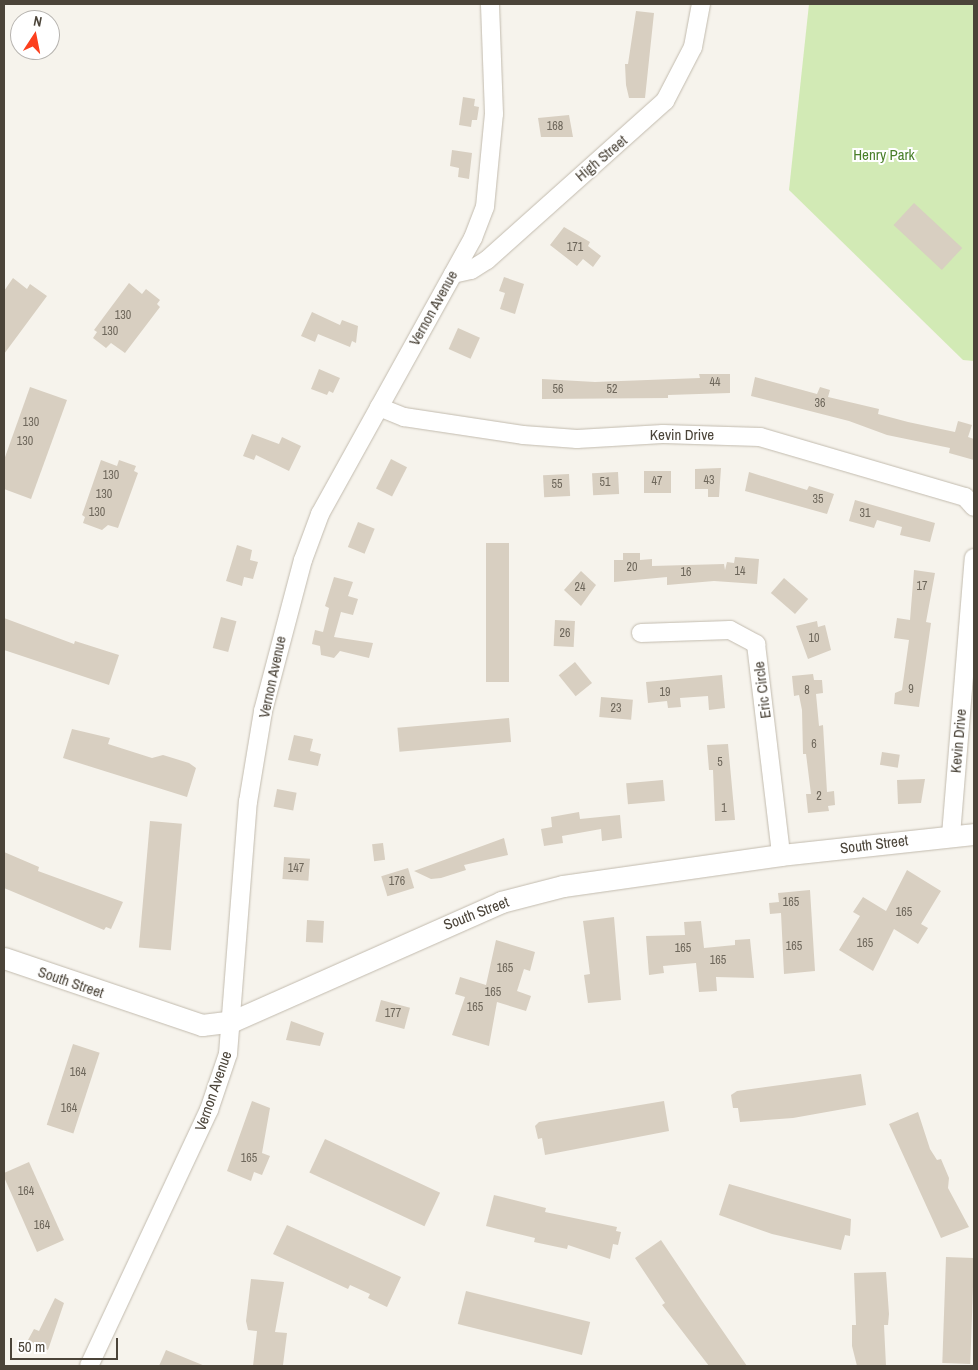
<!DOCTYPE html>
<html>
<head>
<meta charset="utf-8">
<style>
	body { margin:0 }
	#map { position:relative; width:978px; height:1370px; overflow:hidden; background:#f6f3ec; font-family:"Archivo Narrow",sans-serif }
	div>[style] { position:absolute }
	.green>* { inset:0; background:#d2eab5 }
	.building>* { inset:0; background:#d8cfc1; transform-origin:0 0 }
	.roads { filter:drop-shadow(0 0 1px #c2bbae) drop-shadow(0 0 1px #c2bbae) }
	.minor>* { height:18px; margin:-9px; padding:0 9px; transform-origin:9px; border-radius:9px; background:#fff }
	.tertiary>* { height:21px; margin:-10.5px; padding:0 10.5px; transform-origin:10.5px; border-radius:10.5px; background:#fff }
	span { translate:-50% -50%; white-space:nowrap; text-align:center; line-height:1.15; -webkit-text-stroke:4px #fff; paint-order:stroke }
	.number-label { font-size:12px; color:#6e675b }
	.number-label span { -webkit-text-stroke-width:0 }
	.park-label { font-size:15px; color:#4a7f2a }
	.street-label { font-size:15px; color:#4b4439 }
	.frame { position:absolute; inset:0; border:5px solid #4b4439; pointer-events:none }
	.north { position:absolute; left:10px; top:10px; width:50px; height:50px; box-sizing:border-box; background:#fff; border:1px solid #b7b4b0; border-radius:50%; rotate:11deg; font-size:14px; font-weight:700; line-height:20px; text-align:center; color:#4b4439 }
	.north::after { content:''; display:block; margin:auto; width:18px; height:22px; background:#fc3f1d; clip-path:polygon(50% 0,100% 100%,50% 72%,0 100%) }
	.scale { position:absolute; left:10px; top:1338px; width:108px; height:22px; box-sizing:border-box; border:2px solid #4b4439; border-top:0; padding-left:6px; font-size:15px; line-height:18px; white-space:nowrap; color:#4b4439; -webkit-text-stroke:4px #fff; paint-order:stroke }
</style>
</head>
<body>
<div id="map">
	<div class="green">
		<i style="clip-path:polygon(809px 4px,974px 4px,974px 361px,963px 360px,789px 190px)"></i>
	</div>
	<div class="building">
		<i style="clip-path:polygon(636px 11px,654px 13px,645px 98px,629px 98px,626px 85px,625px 64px,628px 64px)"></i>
		<i style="clip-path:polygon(463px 97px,475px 99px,474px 106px,479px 107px,477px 120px,472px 120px,471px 127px,459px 125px)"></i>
		<i style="clip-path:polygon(569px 115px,573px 137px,541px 137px,538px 118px)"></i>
		<i style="clip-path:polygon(452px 150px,472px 153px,469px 179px,458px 177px,459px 168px,450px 166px)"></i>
		<i style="left:914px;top:203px;width:66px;height:30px;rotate:43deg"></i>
		<i style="clip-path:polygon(564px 227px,590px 242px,588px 246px,601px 256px,593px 267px,583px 259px,577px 266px,550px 245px)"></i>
		<i style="clip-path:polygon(504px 277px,524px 284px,515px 314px,500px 309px,505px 293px,499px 291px)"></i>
		<i style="clip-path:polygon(13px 278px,27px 289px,30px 284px,47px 296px,4px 354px,4px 291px)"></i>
		<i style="clip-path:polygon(129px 283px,142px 294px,146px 289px,160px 300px,157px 304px,160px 307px,125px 353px,111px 343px,106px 348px,93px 338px,97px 332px,94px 330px)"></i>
		<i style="clip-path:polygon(312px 312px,340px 325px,342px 320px,358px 326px,356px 343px,352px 341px,350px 347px,318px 334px,315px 342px,301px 336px)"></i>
		<i style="left:458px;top:328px;width:24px;height:23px;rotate:24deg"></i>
		<i style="clip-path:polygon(319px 369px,340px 378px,333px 393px,329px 391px,327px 395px,311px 389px)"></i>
		<i style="clip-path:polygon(699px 374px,730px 374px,730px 393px,668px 395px,668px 398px,542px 399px,542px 379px,595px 382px,700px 378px)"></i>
		<i style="clip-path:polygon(755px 377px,817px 394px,820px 387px,830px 390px,828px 397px,879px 409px,878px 414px,908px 422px,955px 432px,958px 421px,972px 425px,968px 437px,974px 439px,974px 460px,949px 453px,950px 448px,887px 435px,849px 421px,751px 396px)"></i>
		<i style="clip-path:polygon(30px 387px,67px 400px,31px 499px,4px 489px,4px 460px)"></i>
		<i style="clip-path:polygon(252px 434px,279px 444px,282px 437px,301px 446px,289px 471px,256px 455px,254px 460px,243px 456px)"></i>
		<i style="left:391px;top:459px;width:18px;height:33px;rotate:27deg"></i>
		<i style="clip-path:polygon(101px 460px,117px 466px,119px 460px,136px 466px,134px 471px,138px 473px,118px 528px,108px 525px,102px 530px,83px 523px,85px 517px,82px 515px)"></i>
		<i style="clip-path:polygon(721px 468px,719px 497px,708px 497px,708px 489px,695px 489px,695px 469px)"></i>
		<i style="left:644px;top:471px;width:27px;height:22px"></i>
		<i style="left:618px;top:472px;width:22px;height:26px;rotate:87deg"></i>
		<i style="clip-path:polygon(749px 472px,807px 490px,809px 486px,834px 494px,827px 514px,745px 491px)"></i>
		<i style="left:569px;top:474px;width:22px;height:26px;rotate:87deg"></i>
		<i style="clip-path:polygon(855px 500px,935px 523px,930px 542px,900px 535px,902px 527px,877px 520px,874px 528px,849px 521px)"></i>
		<i style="left:358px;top:522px;width:18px;height:27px;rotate:22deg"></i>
		<i style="left:486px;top:543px;width:23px;height:139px"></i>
		<i style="clip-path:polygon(237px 545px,252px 550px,250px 560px,258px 562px,253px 579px,244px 577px,242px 586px,226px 581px)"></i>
		<i style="clip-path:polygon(623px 553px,640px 553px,640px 560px,652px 559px,652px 566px,724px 564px,725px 570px,727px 562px,734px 563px,735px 557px,759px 559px,757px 584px,714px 581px,667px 585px,667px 577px,614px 582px,614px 560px,623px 560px)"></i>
		<i style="clip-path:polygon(914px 570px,935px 573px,926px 622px,931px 623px,919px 707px,894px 704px,895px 693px,902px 690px,909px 640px,894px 638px,897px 618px,910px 620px)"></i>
		<i style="clip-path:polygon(581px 571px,596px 585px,581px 606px,564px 590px)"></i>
		<i style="clip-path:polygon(334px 577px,353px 582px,348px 596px,358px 599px,353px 615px,341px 612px,334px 637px,373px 643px,369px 658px,340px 651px,334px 658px,321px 655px,320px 646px,312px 644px,315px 630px,323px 632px,329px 608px,325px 606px)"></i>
		<i style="left:784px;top:578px;width:32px;height:20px;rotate:41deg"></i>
		<i style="left:221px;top:617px;width:16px;height:32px;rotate:15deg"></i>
		<i style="clip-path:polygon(4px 618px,74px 644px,75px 641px,119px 655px,109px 685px,4px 650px)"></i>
		<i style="left:555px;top:620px;width:20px;height:26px;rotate:3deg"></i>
		<i style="clip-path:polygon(817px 621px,818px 627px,825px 625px,831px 650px,808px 659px,796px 626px)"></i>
		<i style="left:575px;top:662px;width:27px;height:21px;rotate:51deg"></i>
		<i style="clip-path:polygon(813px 674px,814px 680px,822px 680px,823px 693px,816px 694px,819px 726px,823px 725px,827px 792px,834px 791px,835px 805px,828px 806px,829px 811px,808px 813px,806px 794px,811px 794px,806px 754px,803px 754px,802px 710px,799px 695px,794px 696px,792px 676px)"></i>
		<i style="clip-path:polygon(722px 675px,725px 708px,709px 710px,708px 696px,680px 698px,681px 707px,668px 708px,667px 701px,648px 703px,646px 682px)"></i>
		<i style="left:601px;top:697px;width:32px;height:20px;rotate:5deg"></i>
		<i style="left:509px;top:718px;width:24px;height:112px;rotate:85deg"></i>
		<i style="clip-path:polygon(72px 729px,110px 738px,108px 744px,152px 758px,163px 755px,189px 763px,196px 768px,187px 797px,63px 758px)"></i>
		<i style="clip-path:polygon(294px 735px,313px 739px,310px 751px,321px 754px,318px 766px,288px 760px)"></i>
		<i style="clip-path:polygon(728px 744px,735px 820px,715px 821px,713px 770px,709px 770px,707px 745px)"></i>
		<i style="left:882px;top:752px;width:18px;height:13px;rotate:9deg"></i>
		<i style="clip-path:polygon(925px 779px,921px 803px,898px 804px,897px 780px)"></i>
		<i style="left:663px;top:780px;width:21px;height:37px;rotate:85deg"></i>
		<i style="left:277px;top:789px;width:20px;height:18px;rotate:11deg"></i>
		<i style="clip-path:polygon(579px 812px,580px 819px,620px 815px,622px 838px,602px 841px,601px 829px,562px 836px,563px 843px,544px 846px,541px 829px,552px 827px,551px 817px)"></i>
		<i style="left:150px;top:821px;width:32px;height:127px;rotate:5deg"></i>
		<i style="clip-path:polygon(504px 838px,508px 855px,464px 865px,466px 870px,441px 878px,431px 879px,414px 871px)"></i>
		<i style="left:383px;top:843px;width:17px;height:11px;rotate:83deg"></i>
		<i style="clip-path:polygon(4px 852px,39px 867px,38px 871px,123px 902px,111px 929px,106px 927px,104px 930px,4px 888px)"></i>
		<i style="left:284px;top:857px;width:26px;height:22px;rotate:4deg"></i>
		<i style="left:408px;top:868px;width:21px;height:28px;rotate:73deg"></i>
		<i style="clip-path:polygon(907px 870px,941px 891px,921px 924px,928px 928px,918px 944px,894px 929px,873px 971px,839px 950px,860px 916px,853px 912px,863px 897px,886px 911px)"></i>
		<i style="clip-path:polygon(810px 890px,815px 971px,784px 974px,781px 913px,770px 914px,769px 903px,779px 902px,778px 893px)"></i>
		<i style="clip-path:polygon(614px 917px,621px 1000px,588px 1003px,584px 975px,590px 974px,583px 921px)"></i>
		<i style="left:307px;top:920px;width:17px;height:22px;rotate:3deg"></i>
		<i style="clip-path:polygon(701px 921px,704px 948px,735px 945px,735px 940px,750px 939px,754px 978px,716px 977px,717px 991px,699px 992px,696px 963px,663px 966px,664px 973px,649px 975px,646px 936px,685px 935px,684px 922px)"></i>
		<i style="clip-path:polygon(496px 940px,535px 952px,530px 971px,524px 969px,517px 991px,531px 996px,526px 1011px,497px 1002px,489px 1046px,452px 1035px,465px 997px,455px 994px,460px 977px,486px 985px)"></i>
		<i style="left:381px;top:1000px;width:30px;height:22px;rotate:15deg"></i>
		<i style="clip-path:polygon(291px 1021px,324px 1033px,320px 1046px,286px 1040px)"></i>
		<i style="left:73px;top:1044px;width:28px;height:85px;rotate:18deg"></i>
		<i style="clip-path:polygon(861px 1074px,866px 1105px,793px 1118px,740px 1122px,738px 1108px,733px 1108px,731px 1095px,737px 1091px)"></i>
		<i style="clip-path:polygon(252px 1101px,270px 1108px,262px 1153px,270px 1156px,262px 1175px,254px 1172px,251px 1181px,227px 1171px)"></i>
		<i style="clip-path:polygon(664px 1101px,669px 1131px,545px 1155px,542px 1138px,538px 1139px,535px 1126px,539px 1122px)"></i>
		<i style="clip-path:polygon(918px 1112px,930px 1149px,937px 1160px,941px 1159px,949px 1178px,948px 1188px,969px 1227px,941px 1238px,889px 1124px)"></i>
		<i style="left:325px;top:1139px;width:127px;height:37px;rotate:25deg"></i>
		<i style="clip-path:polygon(29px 1162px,64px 1240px,37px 1252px,4px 1177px,4px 1173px)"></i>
		<i style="clip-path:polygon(729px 1184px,851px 1219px,850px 1236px,845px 1235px,841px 1250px,772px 1234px,719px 1215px)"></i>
		<i style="clip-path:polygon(494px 1195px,546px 1208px,545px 1212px,617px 1227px,616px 1231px,621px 1232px,618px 1245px,613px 1244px,610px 1259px,568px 1245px,567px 1249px,534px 1242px,535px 1238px,486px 1226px)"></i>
		<i style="clip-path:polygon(287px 1225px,401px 1277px,387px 1307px,368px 1298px,370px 1294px,350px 1285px,348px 1289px,273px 1254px)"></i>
		<i style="clip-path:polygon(661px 1240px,702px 1301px,747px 1366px,709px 1366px,662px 1305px,665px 1303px,635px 1258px)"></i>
		<i style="left:946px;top:1257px;width:28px;height:106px;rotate:2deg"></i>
		<i style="clip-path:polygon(886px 1272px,889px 1314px,888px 1325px,884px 1325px,886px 1366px,857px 1366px,852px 1346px,852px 1325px,856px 1325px,854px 1273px)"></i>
		<i style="clip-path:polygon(251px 1279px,284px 1282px,275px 1332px,287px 1333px,283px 1365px,253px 1366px,257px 1331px,248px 1330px,246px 1321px)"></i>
		<i style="left:466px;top:1291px;width:128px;height:34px;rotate:14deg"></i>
		<i style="clip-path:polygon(55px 1298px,64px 1303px,48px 1350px,28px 1340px,34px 1329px,39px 1331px)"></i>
		<i style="clip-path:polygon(166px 1350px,205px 1366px,159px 1366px)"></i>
	</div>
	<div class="roads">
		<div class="minor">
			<i style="left:453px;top:274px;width:18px;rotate:-13deg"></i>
			<i style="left:471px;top:270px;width:19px;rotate:-32deg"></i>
			<i style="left:487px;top:260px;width:239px;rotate:-41.8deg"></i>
			<i style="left:665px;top:101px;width:61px;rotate:-62.6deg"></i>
			<i style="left:693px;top:47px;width:44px;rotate:-79.5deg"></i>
			<i style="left:379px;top:407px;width:27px;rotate:22deg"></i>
			<i style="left:404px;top:417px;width:120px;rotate:8.6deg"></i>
			<i style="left:523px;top:435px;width:54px;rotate:4.2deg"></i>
			<i style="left:577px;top:439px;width:86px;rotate:-3.3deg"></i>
			<i style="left:663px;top:434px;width:97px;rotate:1.8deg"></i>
			<i style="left:760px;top:437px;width:214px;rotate:16.3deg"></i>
			<i style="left:965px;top:497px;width:13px;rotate:48deg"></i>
			<i style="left:641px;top:633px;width:89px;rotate:-1.9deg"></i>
			<i style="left:730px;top:630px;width:30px;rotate:28deg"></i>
			<i style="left:756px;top:644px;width:212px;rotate:83.2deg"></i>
			<i style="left:951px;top:835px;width:278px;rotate:-85.3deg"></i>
			<i style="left:89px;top:1366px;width:283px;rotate:-64.9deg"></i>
			<i style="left:209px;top:1110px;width:59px;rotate:-71.3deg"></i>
			<i style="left:228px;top:1054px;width:253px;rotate:-85.5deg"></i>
			<i style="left:248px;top:802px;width:92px;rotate:-80.6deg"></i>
			<i style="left:263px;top:711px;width:156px;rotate:-75.2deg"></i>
			<i style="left:303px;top:560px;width:49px;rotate:-69.7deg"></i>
			<i style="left:320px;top:514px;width:316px;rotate:-61deg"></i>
			<i style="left:473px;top:238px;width:33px;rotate:-69deg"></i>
			<i style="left:485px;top:207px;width:93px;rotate:-84.5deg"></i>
			<i style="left:494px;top:114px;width:110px;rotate:-92.1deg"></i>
		</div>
		<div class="tertiary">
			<i style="left:4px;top:958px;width:209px;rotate:18.7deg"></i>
			<i style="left:202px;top:1025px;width:31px;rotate:-7deg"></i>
			<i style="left:233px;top:1021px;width:293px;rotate:-23.9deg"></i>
			<i style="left:501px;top:902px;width:64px;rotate:-14.5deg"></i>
			<i style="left:563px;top:886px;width:220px;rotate:-8.1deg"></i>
			<i style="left:781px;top:855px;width:194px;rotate:-6.2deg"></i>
		</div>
	</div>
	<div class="number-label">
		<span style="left:555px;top:127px">168</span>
		<span style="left:575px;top:248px">171</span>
		<span style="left:123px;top:316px">130</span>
		<span style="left:110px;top:332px">130</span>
		<span style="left:715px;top:383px">44</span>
		<span style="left:558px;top:390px">56</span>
		<span style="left:612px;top:390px">52</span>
		<span style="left:820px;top:404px">36</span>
		<span style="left:31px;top:423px">130</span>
		<span style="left:25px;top:442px">130</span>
		<span style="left:111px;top:476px">130</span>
		<span style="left:709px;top:481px">43</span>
		<span style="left:657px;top:482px">47</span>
		<span style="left:605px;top:483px">51</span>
		<span style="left:557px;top:485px">55</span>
		<span style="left:104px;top:495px">130</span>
		<span style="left:818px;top:500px">35</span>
		<span style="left:97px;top:513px">130</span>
		<span style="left:865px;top:514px">31</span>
		<span style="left:632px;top:568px">20</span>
		<span style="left:740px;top:572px">14</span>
		<span style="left:686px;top:573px">16</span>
		<span style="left:922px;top:587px">17</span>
		<span style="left:580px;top:588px">24</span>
		<span style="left:565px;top:634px">26</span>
		<span style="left:814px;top:639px">10</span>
		<span style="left:911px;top:690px">9</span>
		<span style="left:807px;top:691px">8</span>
		<span style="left:665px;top:693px">19</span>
		<span style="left:616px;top:709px">23</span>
		<span style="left:814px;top:745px">6</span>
		<span style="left:720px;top:763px">5</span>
		<span style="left:819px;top:797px">2</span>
		<span style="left:724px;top:809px">1</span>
		<span style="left:296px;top:869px">147</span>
		<span style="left:397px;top:882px">176</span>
		<span style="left:791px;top:903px">165</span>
		<span style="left:904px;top:913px">165</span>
		<span style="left:865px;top:944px">165</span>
		<span style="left:794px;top:947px">165</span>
		<span style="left:683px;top:949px">165</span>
		<span style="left:718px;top:961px">165</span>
		<span style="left:505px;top:969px">165</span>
		<span style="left:493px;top:993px">165</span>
		<span style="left:475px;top:1008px">165</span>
		<span style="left:393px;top:1014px">177</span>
		<span style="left:78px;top:1073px">164</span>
		<span style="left:69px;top:1109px">164</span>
		<span style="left:249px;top:1159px">165</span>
		<span style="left:26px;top:1192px">164</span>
		<span style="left:42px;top:1226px">164</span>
	</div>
	<div class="park-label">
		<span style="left:884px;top:155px">Henry Park</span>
	</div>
	<div class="street-label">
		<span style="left:601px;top:158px;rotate:-40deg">High Street</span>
		<span style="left:433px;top:308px;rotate:-61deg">Vernon Avenue</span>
		<span style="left:682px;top:435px">Kevin Drive</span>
		<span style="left:272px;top:677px;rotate:-78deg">Vernon Avenue</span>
		<span style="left:762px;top:690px;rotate:-97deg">Eric Circle</span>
		<span style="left:958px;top:741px;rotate:-85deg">Kevin Drive</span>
		<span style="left:874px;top:844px;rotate:-7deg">South Street</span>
		<span style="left:476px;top:913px;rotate:-21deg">South Street</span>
		<span style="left:71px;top:982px;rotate:19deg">South Street</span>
		<span style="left:213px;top:1091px;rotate:-71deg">Vernon Avenue</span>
	</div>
	<div class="frame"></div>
	<div class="north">N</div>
	<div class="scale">50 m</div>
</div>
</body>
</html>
